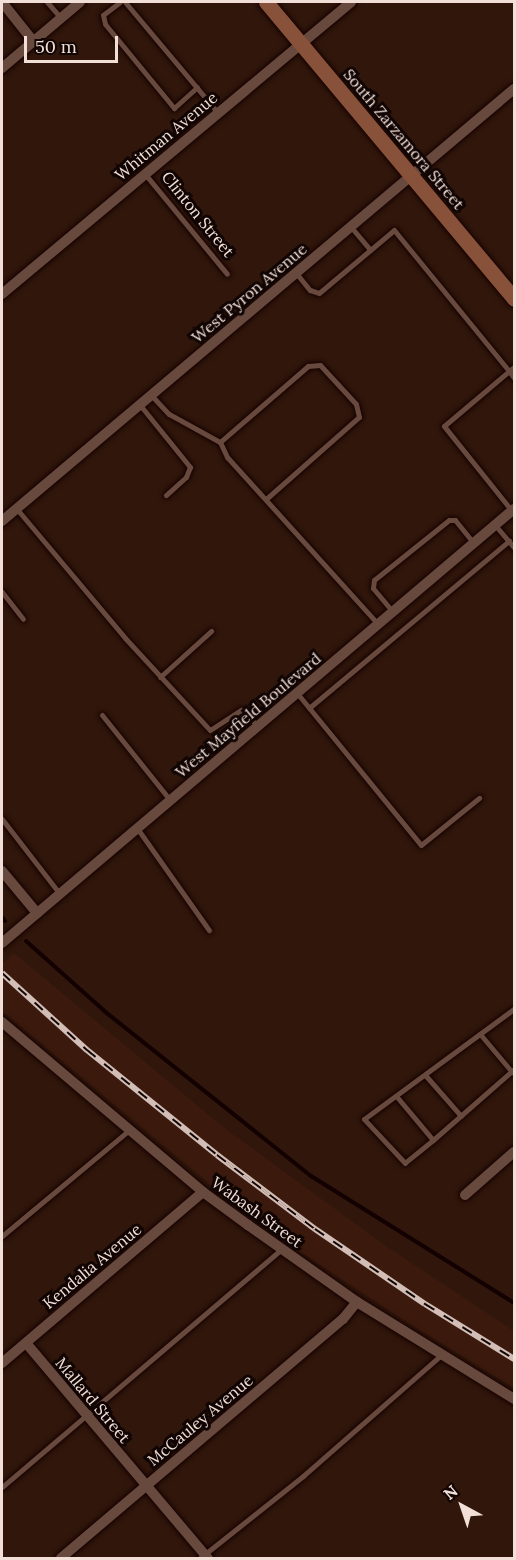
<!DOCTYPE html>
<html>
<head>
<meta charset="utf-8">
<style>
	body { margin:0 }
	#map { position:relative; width:516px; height:1560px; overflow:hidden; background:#30160b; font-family:Lora,serif }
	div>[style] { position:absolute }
	.built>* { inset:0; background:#3b1a0d }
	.stream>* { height:4px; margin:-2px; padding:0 2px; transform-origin:2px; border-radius:2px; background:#130000 }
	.roads { filter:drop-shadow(0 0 2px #160200) drop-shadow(0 0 2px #160200) }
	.service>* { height:5px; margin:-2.5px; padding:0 2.5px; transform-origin:2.5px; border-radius:2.5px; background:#68493d }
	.minor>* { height:10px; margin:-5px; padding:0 5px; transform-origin:5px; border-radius:5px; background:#68493d }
	.secondary>* { height:15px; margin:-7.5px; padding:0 7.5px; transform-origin:7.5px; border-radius:7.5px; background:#88513a }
	.rail>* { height:6px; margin-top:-3px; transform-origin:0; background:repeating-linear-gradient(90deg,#100503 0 11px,#d2beb6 0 22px); box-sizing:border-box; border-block:2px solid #d2beb6 }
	span { translate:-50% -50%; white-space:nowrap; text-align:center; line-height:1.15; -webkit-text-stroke:6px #100503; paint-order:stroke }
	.street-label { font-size:16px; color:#f2dfd8 }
	.frame { position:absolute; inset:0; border:3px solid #f2dfd8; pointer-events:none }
	.north { position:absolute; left:432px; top:1476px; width:60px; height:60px; -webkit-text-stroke:4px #100503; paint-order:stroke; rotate:320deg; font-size:16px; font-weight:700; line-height:24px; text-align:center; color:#f2dfd8 }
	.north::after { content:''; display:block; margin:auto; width:21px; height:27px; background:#f2dfd8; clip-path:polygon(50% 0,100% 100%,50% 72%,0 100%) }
	.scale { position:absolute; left:24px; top:36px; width:94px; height:27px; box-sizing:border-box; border:3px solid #f2dfd8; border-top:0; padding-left:8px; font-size:18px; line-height:21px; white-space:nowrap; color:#f2dfd8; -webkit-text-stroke:4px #100503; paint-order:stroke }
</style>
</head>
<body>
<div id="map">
	<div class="built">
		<i style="clip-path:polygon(14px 953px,227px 1130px,389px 1248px,514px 1331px,514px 1388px,410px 1324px,259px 1225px,2px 1011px,2px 964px)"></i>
	</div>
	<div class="stream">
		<i style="left:2px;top:917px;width:5px;rotate:53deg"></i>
		<i style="left:26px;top:941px;width:110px;rotate:41.7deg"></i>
		<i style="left:108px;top:1014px;width:260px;rotate:38.6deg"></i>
		<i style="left:311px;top:1176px;width:239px;rotate:32deg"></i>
	</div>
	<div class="roads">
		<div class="service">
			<i style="left:47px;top:2px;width:21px;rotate:49deg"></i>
			<i style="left:120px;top:2px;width:21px;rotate:143deg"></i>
			<i style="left:103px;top:15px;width:9px;rotate:77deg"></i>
			<i style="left:105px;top:24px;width:109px;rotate:50.6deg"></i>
			<i style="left:174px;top:108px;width:31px;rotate:-42deg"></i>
			<i style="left:125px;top:2px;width:145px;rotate:50deg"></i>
			<i style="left:145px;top:174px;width:129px;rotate:50.6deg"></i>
			<i style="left:351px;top:227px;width:30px;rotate:50deg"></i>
			<i style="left:296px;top:273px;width:22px;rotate:51deg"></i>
			<i style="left:310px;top:290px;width:9px;rotate:18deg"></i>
			<i style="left:319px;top:293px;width:98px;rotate:-40deg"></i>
			<i style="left:394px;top:230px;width:182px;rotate:50.8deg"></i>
			<i style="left:509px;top:371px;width:6px;rotate:-39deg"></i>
			<i style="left:151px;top:395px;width:26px;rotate:47deg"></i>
			<i style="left:169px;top:414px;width:58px;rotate:28.8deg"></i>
			<i style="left:140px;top:405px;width:80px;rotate:51.1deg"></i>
			<i style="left:190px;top:467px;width:11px;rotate:112deg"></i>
			<i style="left:186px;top:477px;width:27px;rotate:138deg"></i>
			<i style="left:266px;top:499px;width:124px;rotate:-41.4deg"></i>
			<i style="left:359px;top:417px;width:13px;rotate:-103deg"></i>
			<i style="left:356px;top:404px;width:53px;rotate:-132.7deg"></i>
			<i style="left:320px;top:365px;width:12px;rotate:175deg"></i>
			<i style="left:308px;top:366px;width:116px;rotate:139.2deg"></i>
			<i style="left:220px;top:442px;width:17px;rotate:65deg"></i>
			<i style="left:227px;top:457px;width:225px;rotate:47.9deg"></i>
			<i style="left:16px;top:508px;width:170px;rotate:50deg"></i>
			<i style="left:125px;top:638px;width:125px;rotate:47.3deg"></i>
			<i style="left:210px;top:730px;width:37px;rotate:-33deg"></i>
			<i style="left:241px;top:710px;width:23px;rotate:43deg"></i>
			<i style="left:512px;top:511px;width:109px;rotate:-128.7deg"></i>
			<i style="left:444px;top:426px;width:85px;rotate:-40.2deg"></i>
			<i style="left:509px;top:371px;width:9px;rotate:54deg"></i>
			<i style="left:495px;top:525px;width:30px;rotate:50deg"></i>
			<i style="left:2px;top:592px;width:34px;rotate:52deg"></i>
			<i style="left:393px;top:612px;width:31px;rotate:-130deg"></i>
			<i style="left:373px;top:588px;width:8px;rotate:-83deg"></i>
			<i style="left:374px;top:580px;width:96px;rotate:-38.7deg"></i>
			<i style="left:449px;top:520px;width:6px"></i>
			<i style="left:455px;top:520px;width:28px;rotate:51deg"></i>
			<i style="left:160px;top:677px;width:69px;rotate:-42deg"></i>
			<i style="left:297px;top:693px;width:196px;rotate:50.8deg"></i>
			<i style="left:421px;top:845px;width:75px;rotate:-39deg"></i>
			<i style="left:309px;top:708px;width:261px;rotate:-39.9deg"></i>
			<i style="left:102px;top:715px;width:109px;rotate:51.3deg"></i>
			<i style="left:2px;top:819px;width:95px;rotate:52.3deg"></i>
			<i style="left:137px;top:828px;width:125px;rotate:54.8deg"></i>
			<i style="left:480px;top:1034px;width:50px;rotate:49.9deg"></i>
			<i style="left:426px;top:1076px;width:53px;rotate:48.8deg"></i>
			<i style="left:397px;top:1097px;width:56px;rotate:50.1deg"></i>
			<i style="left:433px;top:1140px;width:36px;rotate:141deg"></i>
			<i style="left:405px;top:1163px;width:60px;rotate:-133deg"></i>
			<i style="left:364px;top:1119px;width:186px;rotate:-36.3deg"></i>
			<i style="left:433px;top:1140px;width:108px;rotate:-41.2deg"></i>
			<i style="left:2px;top:1236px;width:165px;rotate:-39.8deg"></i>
			<i style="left:2px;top:1487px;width:367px;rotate:-40.4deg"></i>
			<i style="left:200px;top:1558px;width:132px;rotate:-38.5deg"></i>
			<i style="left:303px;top:1476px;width:182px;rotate:-41.2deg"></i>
		</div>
		<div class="minor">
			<i style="left:2px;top:2px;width:50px;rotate:51.5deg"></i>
			<i style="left:2px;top:68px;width:102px;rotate:-40.2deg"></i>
			<i style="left:2px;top:294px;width:455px;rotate:-39.9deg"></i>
			<i style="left:2px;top:521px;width:670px;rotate:-40.16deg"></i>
			<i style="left:2px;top:871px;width:55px;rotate:50.2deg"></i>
			<i style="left:2px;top:943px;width:671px;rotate:-40.29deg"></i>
			<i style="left:2px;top:1022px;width:263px;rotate:40.2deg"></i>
			<i style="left:203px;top:1192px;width:56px;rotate:36.3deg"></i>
			<i style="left:248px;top:1225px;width:133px;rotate:35.2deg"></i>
			<i style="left:357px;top:1302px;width:185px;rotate:31.7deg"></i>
			<i style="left:465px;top:1195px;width:65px;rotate:-41.3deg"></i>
			<i style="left:26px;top:1343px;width:282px;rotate:49.8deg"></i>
			<i style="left:2px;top:1363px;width:264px;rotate:-40.4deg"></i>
			<i style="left:61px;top:1558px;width:370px;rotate:-40.3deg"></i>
			<i style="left:343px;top:1319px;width:22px;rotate:-51deg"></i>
		</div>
		<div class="secondary">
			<i style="left:266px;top:2px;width:387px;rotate:50.1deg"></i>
		</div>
	</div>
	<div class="rail">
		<i style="left:2px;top:973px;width:115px;rotate:42.2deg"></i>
		<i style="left:87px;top:1050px;width:167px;rotate:38.9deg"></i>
		<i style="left:217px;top:1155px;width:123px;rotate:37.1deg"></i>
		<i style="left:315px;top:1229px;width:133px;rotate:34.3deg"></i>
		<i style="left:425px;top:1304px;width:105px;rotate:31.7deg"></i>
	</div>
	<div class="street-label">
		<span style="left:166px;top:136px;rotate:-40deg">Whitman Avenue</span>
		<span style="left:404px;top:139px;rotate:50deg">South Zarzamora Street</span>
		<span style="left:198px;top:214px;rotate:51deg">Clinton Street</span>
		<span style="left:249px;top:293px;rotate:-40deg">West Pyron Avenue</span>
		<span style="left:248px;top:715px;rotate:-40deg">West Mayfield Boulevard</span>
		<span style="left:257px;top:1212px;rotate:36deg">Wabash Street</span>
		<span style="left:92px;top:1266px;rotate:-40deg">Kendalia Avenue</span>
		<span style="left:93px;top:1400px;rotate:50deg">Mallard Street</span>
		<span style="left:200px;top:1420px;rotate:-40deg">McCauley Avenue</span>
	</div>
	<div class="frame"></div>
	<div class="north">N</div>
	<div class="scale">50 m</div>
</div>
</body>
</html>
